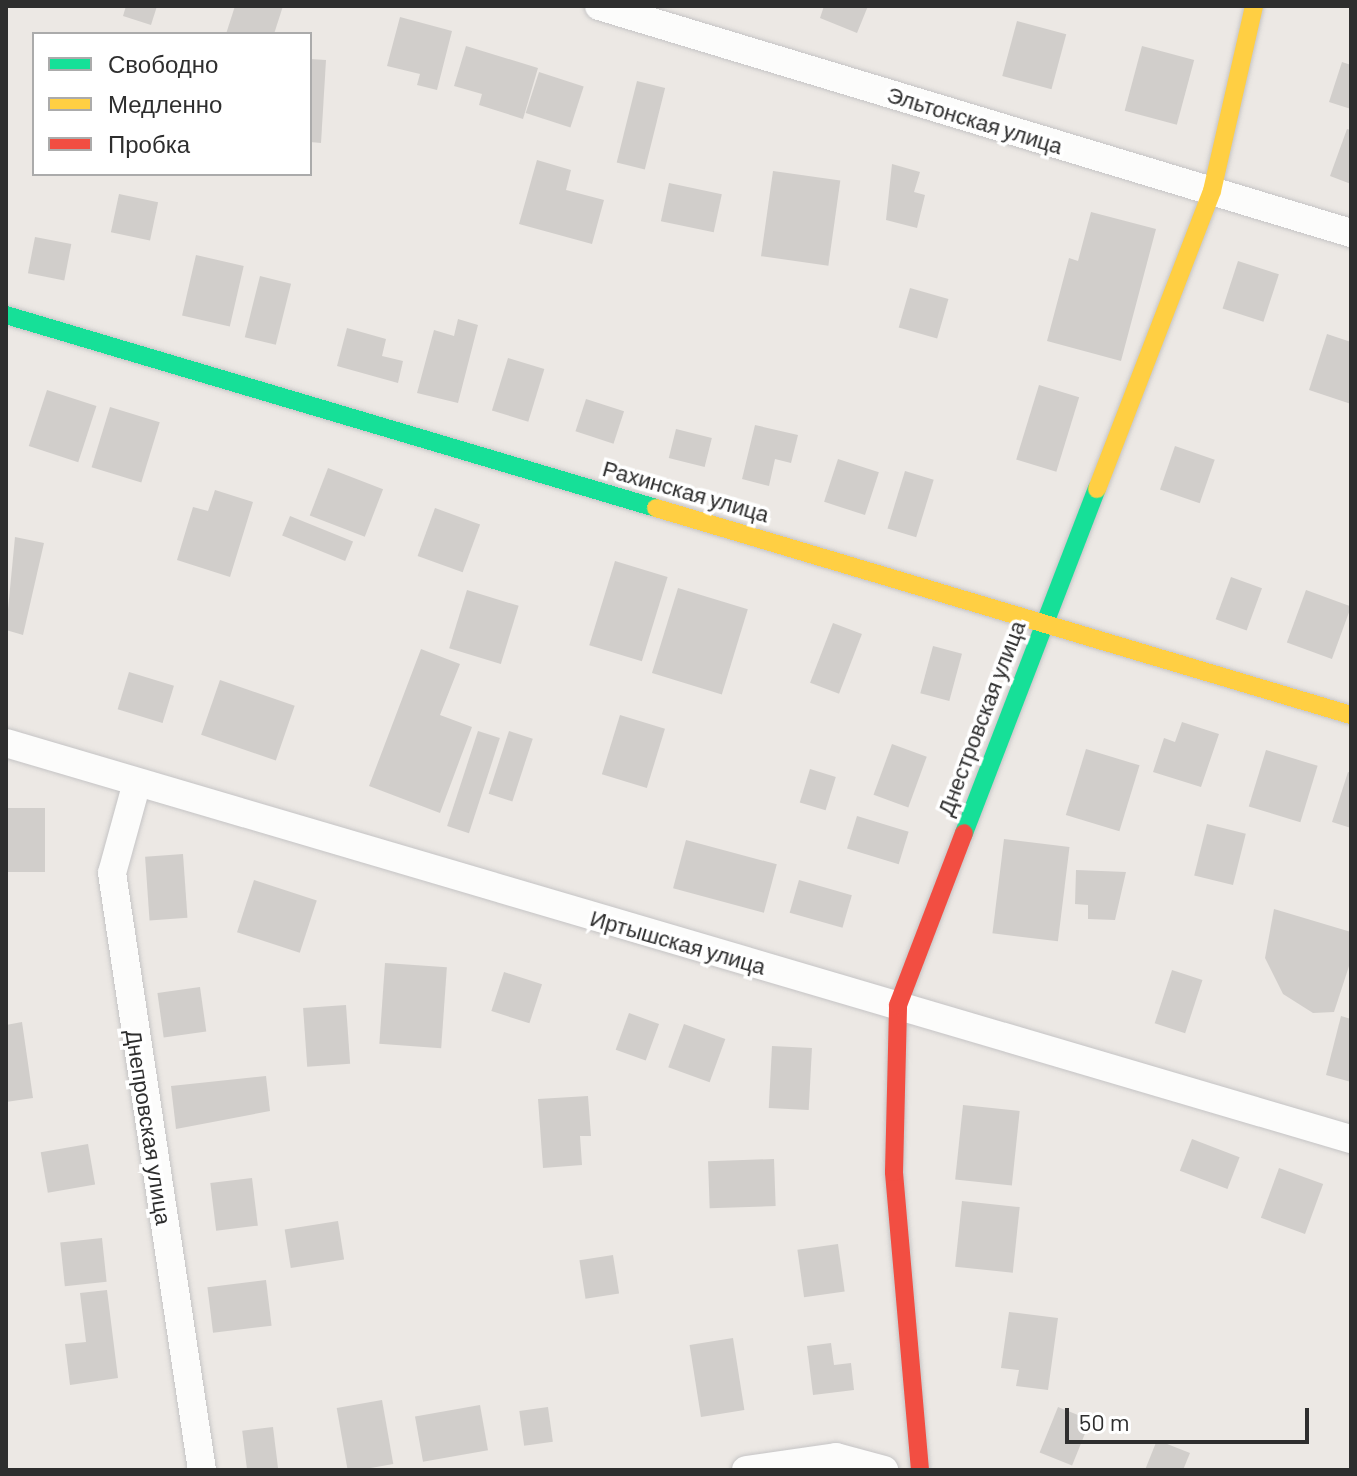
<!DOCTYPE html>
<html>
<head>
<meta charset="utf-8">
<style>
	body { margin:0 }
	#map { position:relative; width:1357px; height:1476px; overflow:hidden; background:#ece8e4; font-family:Barlow,sans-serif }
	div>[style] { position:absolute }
	.building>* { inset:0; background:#d1cecb; transform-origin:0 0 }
	.roads { filter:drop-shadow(0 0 2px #c5c4c5) drop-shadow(0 0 2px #c5c4c5) }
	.street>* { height:28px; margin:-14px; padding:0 14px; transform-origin:14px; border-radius:14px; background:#fcfcfb }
	.fast>* { height:18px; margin:-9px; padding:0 9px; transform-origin:9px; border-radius:9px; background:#16e098 }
	.slow>* { height:18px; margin:-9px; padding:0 9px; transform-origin:9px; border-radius:9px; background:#ffcf43 }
	.jam>* { height:18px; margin:-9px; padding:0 9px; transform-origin:9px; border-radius:9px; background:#f24e42 }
	span { translate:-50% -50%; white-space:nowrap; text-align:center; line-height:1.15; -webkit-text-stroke:7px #fff; paint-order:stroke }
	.street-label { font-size:22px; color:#2e2e2e }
	.frame { position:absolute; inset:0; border:8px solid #2e2e2e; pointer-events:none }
	.legend { position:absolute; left:32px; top:32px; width:280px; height:144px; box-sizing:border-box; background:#fff; border:2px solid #ababab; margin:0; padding:10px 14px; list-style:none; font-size:24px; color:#2e2e2e }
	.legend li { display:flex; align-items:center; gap:16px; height:40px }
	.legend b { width:40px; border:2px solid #ababab }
	.scale { position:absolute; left:1065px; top:1408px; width:244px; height:36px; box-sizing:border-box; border:4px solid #2e2e2e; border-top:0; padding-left:10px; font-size:24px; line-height:28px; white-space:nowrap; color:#2e2e2e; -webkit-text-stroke:6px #fff; paint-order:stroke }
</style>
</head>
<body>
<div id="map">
	<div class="building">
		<i style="clip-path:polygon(126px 6px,157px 6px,151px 25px,123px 16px)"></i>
		<i style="clip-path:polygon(235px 6px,283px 6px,274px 34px,226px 34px)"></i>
		<i style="clip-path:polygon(824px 6px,868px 6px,857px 33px,820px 18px)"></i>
		<i style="clip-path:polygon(400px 17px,452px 31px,437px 90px,417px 85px,420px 74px,387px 66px)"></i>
		<i style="left:1017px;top:21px;width:51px;height:57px;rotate:15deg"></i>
		<i style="clip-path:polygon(466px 46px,538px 68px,523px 119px,479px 105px,482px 94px,454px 86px)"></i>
		<i style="left:1142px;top:46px;width:54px;height:67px;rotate:15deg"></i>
		<i style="clip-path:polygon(310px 59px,326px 60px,321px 143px,310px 142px)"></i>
		<i style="clip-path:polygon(1342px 62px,1351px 65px,1351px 109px,1329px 102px)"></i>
		<i style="left:539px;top:72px;width:47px;height:43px;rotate:18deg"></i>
		<i style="left:637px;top:81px;width:29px;height:84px;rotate:14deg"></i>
		<i style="clip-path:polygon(1347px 129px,1351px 130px,1351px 184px,1330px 176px)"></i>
		<i style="clip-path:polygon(537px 160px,571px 170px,566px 190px,604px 200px,592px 244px,519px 224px)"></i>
		<i style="clip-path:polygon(892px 164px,920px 172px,914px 192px,925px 195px,917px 228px,886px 220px)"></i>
		<i style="left:773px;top:171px;width:68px;height:86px;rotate:8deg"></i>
		<i style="left:669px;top:183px;width:54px;height:39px;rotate:12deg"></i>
		<i style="left:119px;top:194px;width:40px;height:39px;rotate:12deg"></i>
		<i style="clip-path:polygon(1091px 212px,1156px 229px,1121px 361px,1047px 341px,1069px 258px,1078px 261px)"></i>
		<i style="left:35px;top:237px;width:37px;height:37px;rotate:11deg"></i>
		<i style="left:196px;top:255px;width:49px;height:62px;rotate:13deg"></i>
		<i style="left:1238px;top:261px;width:43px;height:50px;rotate:18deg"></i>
		<i style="left:260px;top:276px;width:32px;height:63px;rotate:14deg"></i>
		<i style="left:910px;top:288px;width:40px;height:41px;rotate:16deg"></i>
		<i style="clip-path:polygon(458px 319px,478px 325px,458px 403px,417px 393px,434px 330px,454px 336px)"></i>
		<i style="clip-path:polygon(347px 328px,386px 339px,382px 356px,403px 361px,398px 383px,337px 366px)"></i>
		<i style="clip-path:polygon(1327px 334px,1351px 342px,1351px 404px,1309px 390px)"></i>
		<i style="left:508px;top:358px;width:38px;height:55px;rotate:17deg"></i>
		<i style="left:1039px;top:385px;width:42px;height:78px;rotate:17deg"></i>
		<i style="left:47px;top:390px;width:52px;height:59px;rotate:18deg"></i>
		<i style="left:586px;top:399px;width:40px;height:34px;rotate:18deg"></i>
		<i style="left:110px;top:407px;width:52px;height:63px;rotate:17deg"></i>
		<i style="clip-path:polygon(755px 425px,798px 435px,791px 463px,775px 459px,769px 486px,742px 479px)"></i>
		<i style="left:676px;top:429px;width:37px;height:30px;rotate:14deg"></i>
		<i style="left:1175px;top:446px;width:42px;height:46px;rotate:19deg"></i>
		<i style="left:838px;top:459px;width:43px;height:45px;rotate:18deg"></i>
		<i style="left:328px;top:468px;width:59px;height:51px;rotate:21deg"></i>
		<i style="left:905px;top:471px;width:30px;height:60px;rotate:17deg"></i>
		<i style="clip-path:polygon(215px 490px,253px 502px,230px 577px,177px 560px,193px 507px,208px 511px)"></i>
		<i style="left:435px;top:508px;width:48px;height:51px;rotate:20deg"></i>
		<i style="left:290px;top:516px;width:68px;height:21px;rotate:22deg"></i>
		<i style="clip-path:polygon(15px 537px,44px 543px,23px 635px,6px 630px)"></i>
		<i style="left:615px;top:561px;width:55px;height:88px;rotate:17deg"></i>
		<i style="left:1231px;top:577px;width:33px;height:45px;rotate:20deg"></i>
		<i style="left:678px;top:588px;width:73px;height:89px;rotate:17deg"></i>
		<i style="left:467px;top:590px;width:54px;height:61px;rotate:17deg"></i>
		<i style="left:1306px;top:590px;width:48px;height:56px;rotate:20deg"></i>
		<i style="left:833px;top:623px;width:31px;height:64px;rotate:21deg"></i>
		<i style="left:933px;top:646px;width:30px;height:49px;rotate:15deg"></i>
		<i style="clip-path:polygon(421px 649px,460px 664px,440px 715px,472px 727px,440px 813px,369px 786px)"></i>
		<i style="left:129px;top:672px;width:47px;height:39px;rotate:17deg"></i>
		<i style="left:220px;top:680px;width:79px;height:58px;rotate:19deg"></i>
		<i style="left:620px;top:715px;width:47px;height:62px;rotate:17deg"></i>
		<i style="clip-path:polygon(1182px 722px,1219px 734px,1201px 787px,1153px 772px,1164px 738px,1175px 742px)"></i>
		<i style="left:478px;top:731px;width:23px;height:100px;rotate:18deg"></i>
		<i style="left:509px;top:731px;width:25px;height:66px;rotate:18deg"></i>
		<i style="left:892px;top:744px;width:37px;height:54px;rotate:20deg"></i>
		<i style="left:1086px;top:749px;width:56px;height:69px;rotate:17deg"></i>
		<i style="left:1266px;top:750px;width:54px;height:59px;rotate:17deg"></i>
		<i style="left:810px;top:769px;width:27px;height:35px;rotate:17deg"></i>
		<i style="clip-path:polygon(1348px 772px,1351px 773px,1351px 828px,1332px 822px)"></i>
		<i style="left:6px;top:808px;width:39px;height:64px"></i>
		<i style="left:857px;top:816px;width:54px;height:34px;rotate:17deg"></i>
		<i style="left:1207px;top:824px;width:40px;height:53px;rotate:14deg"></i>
		<i style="left:1004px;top:839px;width:66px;height:95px;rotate:7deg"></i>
		<i style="left:686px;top:840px;width:94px;height:50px;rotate:15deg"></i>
		<i style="left:183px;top:854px;width:64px;height:38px;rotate:86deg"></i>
		<i style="clip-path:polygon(1076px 870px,1126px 872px,1115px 920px,1088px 919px,1088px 905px,1075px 904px)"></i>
		<i style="left:254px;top:880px;width:66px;height:55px;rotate:18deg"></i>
		<i style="left:799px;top:880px;width:55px;height:34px;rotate:16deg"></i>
		<i style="clip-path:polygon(1274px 909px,1351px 932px,1351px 960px,1334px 1012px,1313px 1013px,1283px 994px,1265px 958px)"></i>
		<i style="left:385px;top:963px;width:62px;height:81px;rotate:4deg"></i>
		<i style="left:1172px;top:970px;width:32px;height:56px;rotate:18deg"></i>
		<i style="left:504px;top:972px;width:40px;height:41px;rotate:18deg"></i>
		<i style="left:200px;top:987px;width:45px;height:43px;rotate:82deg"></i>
		<i style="left:346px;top:1005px;width:59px;height:43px;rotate:86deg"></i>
		<i style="left:629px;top:1013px;width:32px;height:39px;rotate:20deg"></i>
		<i style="clip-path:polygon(1341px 1016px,1351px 1019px,1351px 1082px,1326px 1075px)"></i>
		<i style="clip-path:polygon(22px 1022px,33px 1098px,6px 1102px,6px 1025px)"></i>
		<i style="left:684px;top:1024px;width:44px;height:46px;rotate:20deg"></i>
		<i style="left:772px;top:1046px;width:40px;height:62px;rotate:3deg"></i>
		<i style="clip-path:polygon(266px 1076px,270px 1111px,176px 1129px,171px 1086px)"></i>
		<i style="clip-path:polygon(588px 1096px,591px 1136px,580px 1136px,582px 1165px,543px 1168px,538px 1099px)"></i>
		<i style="left:963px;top:1105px;width:57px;height:75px;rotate:6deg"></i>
		<i style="left:1192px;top:1139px;width:51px;height:34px;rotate:21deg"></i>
		<i style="left:88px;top:1144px;width:41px;height:48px;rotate:80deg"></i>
		<i style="left:774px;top:1159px;width:47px;height:66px;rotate:88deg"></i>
		<i style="left:1279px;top:1168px;width:47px;height:53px;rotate:20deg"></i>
		<i style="left:252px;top:1178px;width:48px;height:42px;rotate:83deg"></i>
		<i style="left:962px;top:1201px;width:58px;height:66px;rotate:6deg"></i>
		<i style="left:338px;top:1221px;width:39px;height:54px;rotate:81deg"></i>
		<i style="left:102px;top:1238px;width:44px;height:42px;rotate:84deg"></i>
		<i style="left:838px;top:1244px;width:48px;height:41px;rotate:82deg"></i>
		<i style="left:613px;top:1255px;width:39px;height:34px;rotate:81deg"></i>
		<i style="left:266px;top:1280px;width:46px;height:59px;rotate:83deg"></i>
		<i style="clip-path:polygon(107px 1290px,118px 1378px,70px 1385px,65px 1344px,86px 1342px,80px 1293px)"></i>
		<i style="clip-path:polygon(1009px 1312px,1058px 1318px,1048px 1390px,1016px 1386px,1019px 1370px,1001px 1368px)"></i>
		<i style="left:733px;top:1338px;width:73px;height:44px;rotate:81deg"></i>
		<i style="clip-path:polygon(831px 1343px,834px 1365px,851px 1363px,854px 1390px,813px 1395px,807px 1346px)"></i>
		<i style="left:382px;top:1400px;width:65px;height:46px;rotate:80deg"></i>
		<i style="left:480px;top:1405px;width:46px;height:66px;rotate:80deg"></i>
		<i style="left:548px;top:1407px;width:35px;height:29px;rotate:82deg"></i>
		<i style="left:1058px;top:1407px;width:35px;height:49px;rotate:22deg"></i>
		<i style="left:273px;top:1427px;width:43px;height:31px;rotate:83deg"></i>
		<i style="clip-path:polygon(1157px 1440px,1190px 1453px,1183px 1470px,1145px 1470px)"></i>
	</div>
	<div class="roads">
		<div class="street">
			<i style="left:599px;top:6px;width:786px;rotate:16.8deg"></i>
			<i style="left:6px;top:743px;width:1402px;rotate:16.41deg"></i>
			<i style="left:136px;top:786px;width:90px;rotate:105.4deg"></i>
			<i style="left:112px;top:873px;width:604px;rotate:81.43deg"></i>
			<i style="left:746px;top:1470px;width:91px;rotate:-8.2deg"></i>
			<i style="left:836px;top:1457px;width:50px;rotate:15.2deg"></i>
		</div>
		<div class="fast">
			<i style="left:6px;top:315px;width:678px;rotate:16.54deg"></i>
			<i style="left:964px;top:833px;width:369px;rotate:-68.9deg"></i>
		</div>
		<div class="slow">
			<i style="left:1097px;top:489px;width:319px;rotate:-68.9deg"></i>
			<i style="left:1212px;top:191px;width:190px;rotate:-77.2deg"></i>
			<i style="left:656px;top:508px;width:725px;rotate:16.59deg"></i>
		</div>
		<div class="jam">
			<i style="left:920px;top:1470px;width:299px;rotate:-95deg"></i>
			<i style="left:894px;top:1172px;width:167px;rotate:-88.6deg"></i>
			<i style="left:898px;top:1005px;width:184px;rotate:-69deg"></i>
		</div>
	</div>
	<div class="street-label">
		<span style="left:975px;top:120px;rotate:17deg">Эльтонская улица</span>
		<span style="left:686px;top:491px;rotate:16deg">Рахинская улица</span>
		<span style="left:981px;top:718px;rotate:-69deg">Днестровская улица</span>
		<span style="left:678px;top:942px;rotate:16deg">Иртышская улица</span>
		<span style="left:149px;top:1127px;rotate:81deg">Днепровская улица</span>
	</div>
	<div class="frame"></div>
	<ul class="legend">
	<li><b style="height:10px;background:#16e098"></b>Свободно</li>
	<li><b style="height:10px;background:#ffcf43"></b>Медленно</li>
	<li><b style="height:10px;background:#f24e42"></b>Пробка</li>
	</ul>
	<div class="scale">50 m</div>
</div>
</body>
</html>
